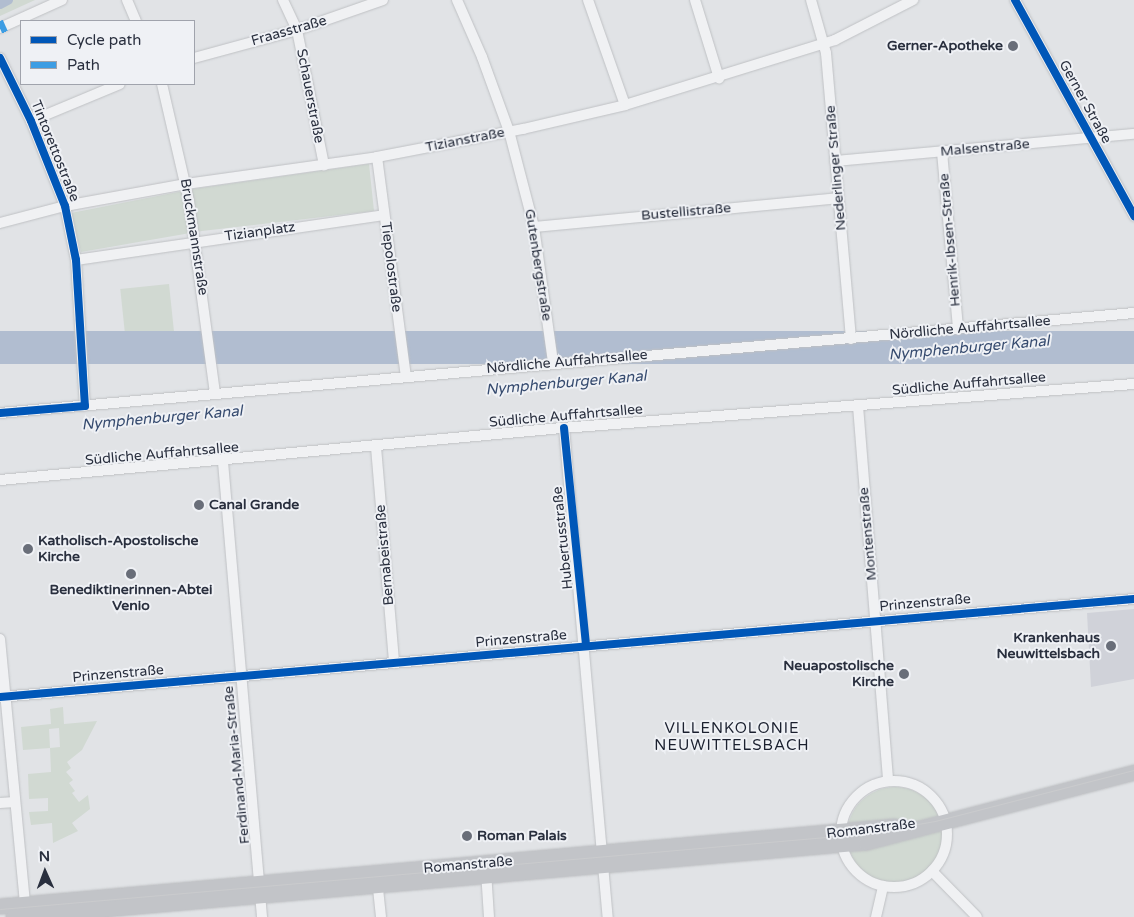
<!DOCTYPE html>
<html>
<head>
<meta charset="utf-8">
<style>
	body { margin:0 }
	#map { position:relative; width:1134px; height:917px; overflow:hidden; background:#e1e3e6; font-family:"Varela Round",sans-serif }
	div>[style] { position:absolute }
	.built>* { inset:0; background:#d0d2d9 }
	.green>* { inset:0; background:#d1d9d2; transform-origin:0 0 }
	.round { border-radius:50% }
	.water>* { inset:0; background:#b1bdd0; transform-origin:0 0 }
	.canal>* { height:10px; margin:-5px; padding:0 5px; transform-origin:5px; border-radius:5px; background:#b1bdd0 }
	.roads { filter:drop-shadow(0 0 1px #bfc1c4) drop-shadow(0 0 1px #bfc1c4) }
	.street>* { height:10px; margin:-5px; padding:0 5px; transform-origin:5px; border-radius:5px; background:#f0f1f3 }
	.street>.ring { margin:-5px; padding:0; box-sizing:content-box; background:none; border:10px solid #f0f1f3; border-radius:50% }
	.secondary>* { height:15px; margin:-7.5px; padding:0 7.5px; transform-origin:7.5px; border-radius:7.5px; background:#c2c4c8 }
	.tram>* { height:1px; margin:-0.5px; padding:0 0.5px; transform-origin:0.5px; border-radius:0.5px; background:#cacbcd }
	.quiet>* { height:6px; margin-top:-3px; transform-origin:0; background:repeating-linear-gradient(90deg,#3d9de3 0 12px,transparent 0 18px) }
	.cycleway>* { height:8px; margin:-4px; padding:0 4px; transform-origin:4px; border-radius:4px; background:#0057b8 }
	.dots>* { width:14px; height:14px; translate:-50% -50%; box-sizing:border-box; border:2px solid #eff1f5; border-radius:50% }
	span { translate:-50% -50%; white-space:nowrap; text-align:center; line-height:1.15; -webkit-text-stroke:4px #eff1f5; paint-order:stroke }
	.street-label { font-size:14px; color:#292f3e }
	.poi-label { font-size:14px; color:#292f3e; font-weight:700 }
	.right { translate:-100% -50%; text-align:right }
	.left { translate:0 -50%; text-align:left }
	.water-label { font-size:15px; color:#364b6f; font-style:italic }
	.neighbourhood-label { font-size:15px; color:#1b202f; letter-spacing:1px }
	.legend { position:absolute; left:20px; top:20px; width:175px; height:65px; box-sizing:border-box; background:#eff1f5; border:1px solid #a0a3ac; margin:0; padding:6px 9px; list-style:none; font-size:15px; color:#292f3e }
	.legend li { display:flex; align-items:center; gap:10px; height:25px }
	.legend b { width:25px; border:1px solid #a0a3ac }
	.north { position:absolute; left:20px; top:847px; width:50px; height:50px; -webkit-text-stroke:4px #eff1f5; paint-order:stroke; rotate:358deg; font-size:14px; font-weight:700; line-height:20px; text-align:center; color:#292f3e }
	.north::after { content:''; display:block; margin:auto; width:18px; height:22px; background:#292f3e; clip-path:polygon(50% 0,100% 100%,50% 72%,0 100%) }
</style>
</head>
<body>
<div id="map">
	<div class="built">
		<i style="clip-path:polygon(1134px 609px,1134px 679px,1091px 687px,1087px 613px)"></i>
	</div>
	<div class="green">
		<i style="clip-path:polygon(0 0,35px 0,0 16px)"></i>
		<i style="clip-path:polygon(369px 164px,374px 211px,202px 231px,81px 252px,71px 213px,193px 189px)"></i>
		<i style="left:169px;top:284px;width:53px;height:49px;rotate:84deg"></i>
		<i style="clip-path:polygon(63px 707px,64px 724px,97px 721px,82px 750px,67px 762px,71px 768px,66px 772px,73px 780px,69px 783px,75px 791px,72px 793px,79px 802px,88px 795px,90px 809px,72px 823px,78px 831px,53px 843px,52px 823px,31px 825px,29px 812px,48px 811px,48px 798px,29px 799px,28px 774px,51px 772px,50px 748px,60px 747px,59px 728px,49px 729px,50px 748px,23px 750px,21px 727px,51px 724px,50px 709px)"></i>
		<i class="round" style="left:847px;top:787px;width:96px;height:96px"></i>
	</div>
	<div class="water">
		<i style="left:1134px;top:331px;width:33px;height:1138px;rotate:90deg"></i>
	</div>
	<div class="canal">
		<i style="left:0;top:4px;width:9px;rotate:-27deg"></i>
	</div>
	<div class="roads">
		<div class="street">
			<i style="left:127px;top:0;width:23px;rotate:67deg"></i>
			<i style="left:283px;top:0;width:33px;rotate:65deg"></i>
			<i style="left:297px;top:30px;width:138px;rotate:78.7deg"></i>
			<i style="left:457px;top:0;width:62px;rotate:66.3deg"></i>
			<i style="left:482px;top:57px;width:79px;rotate:70deg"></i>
			<i style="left:509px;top:131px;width:99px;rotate:75.4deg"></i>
			<i style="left:534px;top:227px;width:136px;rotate:82deg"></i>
			<i style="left:588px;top:0;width:111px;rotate:70.6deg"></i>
			<i style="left:695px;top:0;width:82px;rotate:72.9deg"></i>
			<i style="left:811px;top:0;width:55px;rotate:74.2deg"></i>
			<i style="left:826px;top:53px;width:287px;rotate:85deg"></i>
			<i style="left:1015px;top:0;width:247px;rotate:61.1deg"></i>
			<i style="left:0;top:28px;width:68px;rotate:-24.3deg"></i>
			<i style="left:0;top:58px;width:70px;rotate:63.8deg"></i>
			<i style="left:31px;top:121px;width:92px;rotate:68.2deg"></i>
			<i style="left:65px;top:206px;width:55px;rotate:78.5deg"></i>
			<i style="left:76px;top:260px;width:146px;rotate:86.5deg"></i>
			<i style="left:194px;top:58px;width:107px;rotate:-15.2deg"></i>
			<i style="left:297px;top:30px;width:91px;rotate:-19.2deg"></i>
			<i style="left:162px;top:84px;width:120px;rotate:77deg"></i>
			<i style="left:189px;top:201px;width:194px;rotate:82.3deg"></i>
			<i style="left:31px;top:121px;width:96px;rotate:-22.6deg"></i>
			<i style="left:942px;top:152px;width:178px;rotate:84.8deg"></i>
			<i style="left:377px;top:157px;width:222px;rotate:82.5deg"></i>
			<i style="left:835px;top:161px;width:300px;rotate:-5.2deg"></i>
			<i style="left:0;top:223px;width:67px;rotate:-14.7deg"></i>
			<i style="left:65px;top:206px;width:123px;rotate:-10.3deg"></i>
			<i style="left:186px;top:184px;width:193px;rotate:-8deg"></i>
			<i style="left:377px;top:157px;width:149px;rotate:-10.9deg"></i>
			<i style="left:523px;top:129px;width:105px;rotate:-13.2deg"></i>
			<i style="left:625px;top:105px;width:220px;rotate:-17.2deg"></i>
			<i style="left:835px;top:40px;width:88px;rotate:-27.1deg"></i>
			<i style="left:534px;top:227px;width:305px;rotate:-5.4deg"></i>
			<i style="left:76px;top:260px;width:311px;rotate:-8.3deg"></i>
			<i style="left:858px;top:406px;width:376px;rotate:85.4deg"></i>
			<i style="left:0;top:413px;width:1138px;rotate:-5.04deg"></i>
			<i style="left:564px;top:428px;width:491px;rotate:84.9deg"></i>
			<i style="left:376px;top:447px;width:217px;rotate:85.2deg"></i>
			<i style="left:223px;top:462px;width:457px;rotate:85.1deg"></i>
			<i style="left:0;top:480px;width:564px;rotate:-5.29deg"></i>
			<i style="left:562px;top:428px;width:574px;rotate:-4.4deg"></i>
			<i style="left:0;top:639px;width:266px;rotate:84.6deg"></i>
			<i style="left:25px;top:904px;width:4px;rotate:45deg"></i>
			<i style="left:0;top:697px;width:1138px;rotate:-4.94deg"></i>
			<i class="ring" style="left:841px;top:781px;width:96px;height:96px"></i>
			<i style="left:0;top:803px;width:15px;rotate:-4deg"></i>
			<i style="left:486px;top:871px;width:46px;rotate:86.3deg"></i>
			<i style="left:932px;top:871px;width:64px;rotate:45.6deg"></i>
			<i style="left:377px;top:879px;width:38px;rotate:84deg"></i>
			<i style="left:876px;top:917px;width:32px;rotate:-77deg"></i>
		</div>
		<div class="secondary">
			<i style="left:0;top:906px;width:898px;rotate:-5.11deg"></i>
			<i style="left:13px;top:917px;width:856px;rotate:-5.02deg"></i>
			<i style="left:866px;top:842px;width:277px;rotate:-14.6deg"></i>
		</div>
	</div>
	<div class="tram">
		<i style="left:0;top:909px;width:864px;rotate:-4.98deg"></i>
		<i style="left:861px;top:834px;width:75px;rotate:-10deg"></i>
		<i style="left:935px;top:821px;width:205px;rotate:-14.4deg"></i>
	</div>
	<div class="quiet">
		<i style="left:0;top:21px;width:17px;rotate:66deg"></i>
	</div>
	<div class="cycleway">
		<i style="left:1015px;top:0;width:247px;rotate:61.1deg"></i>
		<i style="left:0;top:58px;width:70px;rotate:63.8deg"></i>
		<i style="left:31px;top:121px;width:92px;rotate:68.2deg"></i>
		<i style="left:65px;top:206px;width:55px;rotate:78.5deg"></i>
		<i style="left:76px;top:260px;width:146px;rotate:86.5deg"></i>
		<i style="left:85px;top:406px;width:85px;rotate:175.3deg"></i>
		<i style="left:564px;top:428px;width:218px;rotate:84.2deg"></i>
		<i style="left:0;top:697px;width:1138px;rotate:-4.94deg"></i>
	</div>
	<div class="dots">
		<i style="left:1013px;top:46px;background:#696e79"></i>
		<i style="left:199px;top:505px;background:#696e79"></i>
		<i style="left:28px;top:549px;background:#696e79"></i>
		<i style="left:131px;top:574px;background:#696e79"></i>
		<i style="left:1111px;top:646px;background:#696e79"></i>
		<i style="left:904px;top:674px;background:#696e79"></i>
		<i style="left:467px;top:836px;background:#696e79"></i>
	</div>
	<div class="street-label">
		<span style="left:289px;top:31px;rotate:-16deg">Fraasstraße</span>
		<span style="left:310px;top:96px;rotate:79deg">Schauerstraße</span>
		<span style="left:1085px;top:102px;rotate:61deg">Gerner Straße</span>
		<span style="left:465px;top:140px;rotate:-11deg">Tizianstraße</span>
		<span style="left:985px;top:148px;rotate:-5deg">Malsenstraße</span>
		<span style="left:55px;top:151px;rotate:68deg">Tintorettostraße</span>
		<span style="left:836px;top:168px;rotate:-95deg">Nederlinger Straße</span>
		<span style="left:686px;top:212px;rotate:-5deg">Bustellistraße</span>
		<span style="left:260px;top:232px;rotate:-8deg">Tizianplatz</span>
		<span style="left:194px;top:237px;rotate:81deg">Bruckmannstraße</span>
		<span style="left:950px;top:240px;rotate:-95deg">Henrik-Ibsen-Straße</span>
		<span style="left:538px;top:265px;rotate:81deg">Gutenbergstraße</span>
		<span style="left:391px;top:267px;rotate:83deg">Tiepolostraße</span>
		<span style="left:970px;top:328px;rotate:-5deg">Nördliche Auffahrtsallee</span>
		<span style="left:567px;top:362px;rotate:-5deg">Nördliche Auffahrtsallee</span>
		<span style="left:969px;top:384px;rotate:-5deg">Südliche Auffahrtsallee</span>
		<span style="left:566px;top:416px;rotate:-5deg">Südliche Auffahrtsallee</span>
		<span style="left:162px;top:454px;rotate:-5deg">Südliche Auffahrtsallee</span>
		<span style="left:868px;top:534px;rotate:-95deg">Montenstraße</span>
		<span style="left:563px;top:538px;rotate:-96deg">Hubertusstraße</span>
		<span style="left:385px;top:555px;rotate:-95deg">Bernabeistraße</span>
		<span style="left:925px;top:603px;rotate:-5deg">Prinzenstraße</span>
		<span style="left:521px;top:639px;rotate:-5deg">Prinzenstraße</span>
		<span style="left:118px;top:674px;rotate:-5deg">Prinzenstraße</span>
		<span style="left:237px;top:765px;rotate:-96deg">Ferdinand-Maria-Straße</span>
		<span style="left:871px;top:829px;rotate:-7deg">Romanstraße</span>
		<span style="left:468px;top:865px;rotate:-5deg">Romanstraße</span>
	</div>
	<div class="poi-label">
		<span class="right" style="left:1003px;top:46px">Gerner-Apotheke</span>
		<span class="left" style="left:209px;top:505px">Canal Grande</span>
		<span class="left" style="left:38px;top:549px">Katholisch-Apostolische<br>Kirche</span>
		<span style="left:131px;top:598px">Benediktinerinnen-Abtei<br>Venio</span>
		<span class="right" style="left:1100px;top:646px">Krankenhaus<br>Neuwittelsbach</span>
		<span class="right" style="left:894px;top:674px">Neuapostolische<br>Kirche</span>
		<span class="left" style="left:477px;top:836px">Roman Palais</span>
	</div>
	<div class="water-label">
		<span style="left:969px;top:348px;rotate:-5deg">Nymphenburger Kanal</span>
		<span style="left:566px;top:383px;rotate:-5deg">Nymphenburger Kanal</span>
		<span style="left:162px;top:418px;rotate:-5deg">Nymphenburger Kanal</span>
	</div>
	<div class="neighbourhood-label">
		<span style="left:732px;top:737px">VILLENKOLONIE<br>NEUWITTELSBACH</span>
	</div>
	<ul class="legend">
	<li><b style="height:6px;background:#0057b8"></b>Cycle path</li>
	<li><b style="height:6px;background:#3d9de3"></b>Path</li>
	</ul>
	<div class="north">N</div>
</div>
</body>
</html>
